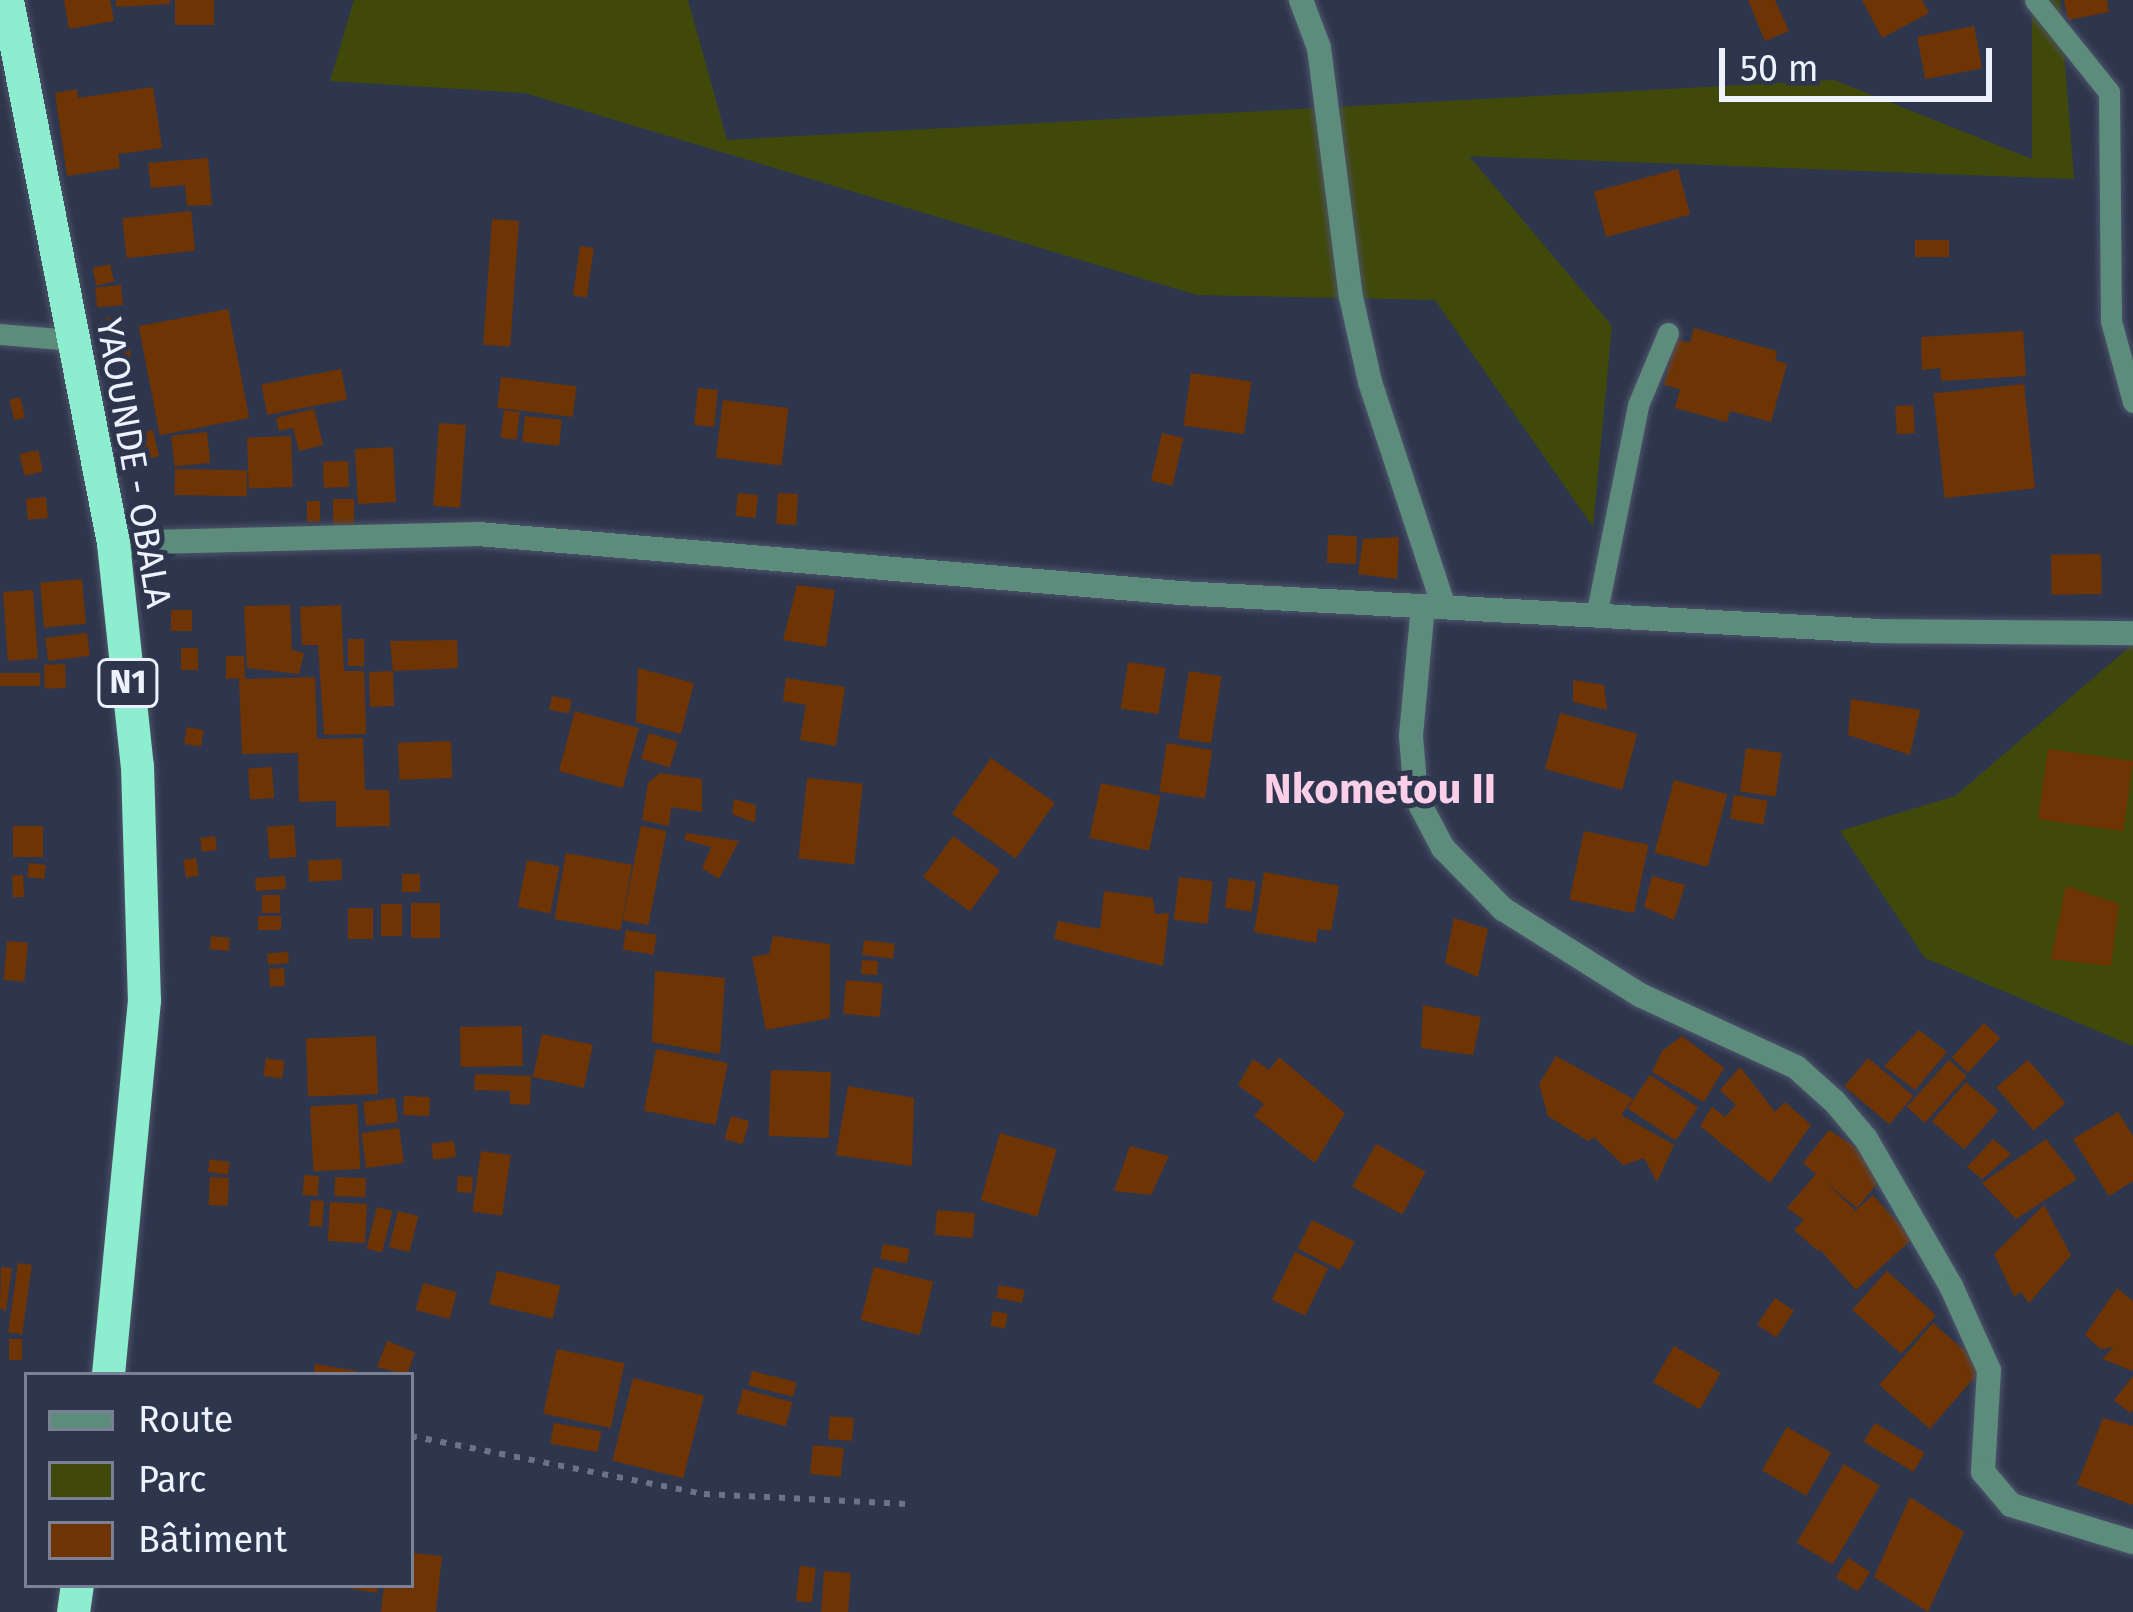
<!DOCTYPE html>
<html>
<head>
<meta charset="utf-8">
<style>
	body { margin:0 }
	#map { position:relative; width:2133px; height:1612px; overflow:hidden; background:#2e364e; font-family:"Fira Sans",sans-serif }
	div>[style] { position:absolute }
	.green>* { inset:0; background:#404909 }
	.building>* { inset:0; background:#6f3403; transform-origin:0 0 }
	.path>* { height:6px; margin-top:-3px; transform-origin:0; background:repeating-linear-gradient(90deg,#6c7387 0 6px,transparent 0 15px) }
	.roads { filter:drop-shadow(0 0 3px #4d546a) drop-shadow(0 0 3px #4d546a) }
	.service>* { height:21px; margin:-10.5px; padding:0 10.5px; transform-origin:10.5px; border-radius:10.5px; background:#5d8c7c }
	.minor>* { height:24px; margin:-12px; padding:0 12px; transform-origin:12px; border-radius:12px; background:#5d8c7c }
	.tertiary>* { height:24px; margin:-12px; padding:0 12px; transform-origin:12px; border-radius:12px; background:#5d8c7c }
	.trunk>* { height:33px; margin:-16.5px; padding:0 16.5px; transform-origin:16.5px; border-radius:16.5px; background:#8ceece }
	span { translate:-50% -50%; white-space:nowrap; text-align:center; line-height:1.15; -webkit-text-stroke:10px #2e364e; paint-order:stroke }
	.shield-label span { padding:3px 9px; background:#2e364e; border:3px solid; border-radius:9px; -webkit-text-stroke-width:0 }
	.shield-label { font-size:33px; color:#eef2ff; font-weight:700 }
	.street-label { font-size:36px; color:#eef2ff }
	.quarter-label { font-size:42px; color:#fccfe9; font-weight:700 }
	.legend { position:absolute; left:24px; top:1372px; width:390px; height:216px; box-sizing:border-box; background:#2e364e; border:3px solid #7b8195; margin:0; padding:15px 21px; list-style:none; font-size:36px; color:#eef2ff }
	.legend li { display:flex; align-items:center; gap:24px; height:60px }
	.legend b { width:60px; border:3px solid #7b8195 }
	.scale { position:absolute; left:1719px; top:48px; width:273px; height:54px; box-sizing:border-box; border:6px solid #eef2ff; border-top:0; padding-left:15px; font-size:36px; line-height:42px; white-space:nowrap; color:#eef2ff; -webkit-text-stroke:9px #2e364e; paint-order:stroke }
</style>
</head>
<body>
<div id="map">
	<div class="green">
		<i style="clip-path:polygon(354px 0,688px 0,727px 140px,1834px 80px,2032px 159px,2032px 0,2060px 0,2074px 179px,1469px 156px,1612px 326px,1593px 527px,1435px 300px,1197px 295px,525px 93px,330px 81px)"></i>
		<i style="clip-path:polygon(2133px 644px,2133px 1046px,1925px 958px,1840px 831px,1955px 796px)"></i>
	</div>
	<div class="building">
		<i style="clip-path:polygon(64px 0,110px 0,114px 21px,69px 29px)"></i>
		<i style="clip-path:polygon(116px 0,169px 0,170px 4px,116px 7px)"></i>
		<i style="left:175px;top:0;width:39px;height:25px"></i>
		<i style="clip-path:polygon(1748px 0,1775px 0,1789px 31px,1765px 41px)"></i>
		<i style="clip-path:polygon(1862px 0,1922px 0,1929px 13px,1882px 38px)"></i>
		<i style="clip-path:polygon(2064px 0,2107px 0,2109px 12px,2068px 20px)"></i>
		<i style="left:1974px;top:26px;width:43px;height:58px;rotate:79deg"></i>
		<i style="clip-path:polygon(153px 87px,162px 148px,118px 154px,120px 168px,67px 176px,55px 93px,77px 89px,78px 98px)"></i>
		<i style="clip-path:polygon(208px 158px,212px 205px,187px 206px,185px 185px,151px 188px,148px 163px)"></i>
		<i style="left:1678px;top:169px;width:47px;height:87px;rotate:75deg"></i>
		<i style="left:191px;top:211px;width:40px;height:69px;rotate:84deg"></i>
		<i style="left:492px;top:219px;width:27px;height:126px;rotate:4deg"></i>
		<i style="left:1915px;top:240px;width:34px;height:17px"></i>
		<i style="left:580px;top:246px;width:14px;height:50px;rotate:8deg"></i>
		<i style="left:110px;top:264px;width:18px;height:18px;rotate:77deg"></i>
		<i style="left:121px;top:285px;width:20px;height:26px;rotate:84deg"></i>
		<i style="left:228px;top:309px;width:111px;height:91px;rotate:79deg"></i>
		<i style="left:122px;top:315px;width:16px;height:16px;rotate:79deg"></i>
		<i style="clip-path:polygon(1694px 328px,1777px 351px,1775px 360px,1787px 364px,1771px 422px,1730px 411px,1727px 422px,1675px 408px,1680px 389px,1664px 385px,1676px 339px,1690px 343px)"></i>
		<i style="clip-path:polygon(2023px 331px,2026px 376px,1941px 381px,1940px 368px,1922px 370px,1921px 337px)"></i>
		<i style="left:128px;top:338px;width:25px;height:24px;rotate:81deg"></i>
		<i style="left:341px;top:369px;width:31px;height:81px;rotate:79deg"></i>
		<i style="left:1191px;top:373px;width:61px;height:53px;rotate:8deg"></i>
		<i style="left:501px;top:377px;width:76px;height:31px;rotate:7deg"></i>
		<i style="left:2024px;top:384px;width:105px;height:91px;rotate:84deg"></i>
		<i style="left:698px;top:388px;width:20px;height:37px;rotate:6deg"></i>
		<i style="left:20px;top:397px;width:21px;height:11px;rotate:76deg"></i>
		<i style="left:723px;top:400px;width:66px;height:58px;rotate:7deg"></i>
		<i style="left:1913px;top:405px;width:28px;height:18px;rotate:86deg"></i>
		<i style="clip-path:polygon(314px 409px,323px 445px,299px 451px,293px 428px,279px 431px,276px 418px)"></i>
		<i style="left:504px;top:410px;width:16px;height:28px;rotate:7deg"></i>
		<i style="left:525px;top:416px;width:37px;height:26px;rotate:6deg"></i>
		<i style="left:439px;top:423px;width:27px;height:83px;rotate:4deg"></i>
		<i style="left:153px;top:430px;width:27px;height:39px;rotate:77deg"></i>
		<i style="left:207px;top:432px;width:31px;height:36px;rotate:84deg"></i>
		<i style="left:1162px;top:433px;width:22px;height:49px;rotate:13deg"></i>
		<i style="left:291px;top:436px;width:51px;height:44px;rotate:88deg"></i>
		<i style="left:393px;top:447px;width:55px;height:38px;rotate:87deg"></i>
		<i style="left:38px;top:450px;width:22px;height:19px;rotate:77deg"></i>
		<i style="left:348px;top:461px;width:26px;height:25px;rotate:88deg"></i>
		<i style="left:175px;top:469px;width:72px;height:26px;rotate:1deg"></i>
		<i style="left:738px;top:493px;width:20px;height:23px;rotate:6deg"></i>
		<i style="left:778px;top:493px;width:20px;height:31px;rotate:3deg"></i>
		<i style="left:46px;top:497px;width:21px;height:20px;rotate:85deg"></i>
		<i style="left:354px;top:499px;width:26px;height:21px;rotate:90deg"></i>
		<i style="left:307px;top:501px;width:13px;height:21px"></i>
		<i style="left:1328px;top:535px;width:29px;height:28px;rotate:2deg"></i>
		<i style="clip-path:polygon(1399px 537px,1397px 579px,1358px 574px,1363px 539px)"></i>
		<i style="left:2101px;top:554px;width:40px;height:50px;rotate:89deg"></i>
		<i style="left:82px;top:579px;width:45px;height:42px;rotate:85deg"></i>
		<i style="clip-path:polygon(797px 585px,835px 590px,826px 647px,783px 640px)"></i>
		<i style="left:33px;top:590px;width:69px;height:30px;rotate:86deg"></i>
		<i style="clip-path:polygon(290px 605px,292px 650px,304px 653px,299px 674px,247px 668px,244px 606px)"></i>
		<i style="clip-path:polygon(341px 605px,344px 671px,364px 671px,366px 734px,324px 735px,318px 645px,302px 645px,300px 607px)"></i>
		<i style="left:171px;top:610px;width:21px;height:21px"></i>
		<i style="left:87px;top:633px;width:23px;height:42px;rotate:83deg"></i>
		<i style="left:348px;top:639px;width:16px;height:27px"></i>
		<i style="clip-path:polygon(457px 640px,458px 668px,393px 671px,394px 706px,370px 707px,369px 672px,393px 671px,390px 641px)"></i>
		<i style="left:181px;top:648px;width:17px;height:22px"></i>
		<i style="clip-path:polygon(226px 656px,244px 656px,245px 679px,315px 677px,317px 739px,363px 738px,365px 790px,389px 790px,390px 826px,336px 827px,336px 801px,299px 802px,298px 753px,242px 754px,239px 678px,226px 679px)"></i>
		<i style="left:1128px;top:662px;width:38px;height:47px;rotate:9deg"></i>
		<i style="left:65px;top:664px;width:24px;height:21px;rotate:88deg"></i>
		<i style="clip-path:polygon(638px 668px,694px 683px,681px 734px,636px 722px)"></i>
		<i style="left:1189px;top:671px;width:33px;height:68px;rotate:9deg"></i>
		<i style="left:0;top:673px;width:40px;height:13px"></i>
		<i style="clip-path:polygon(786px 678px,845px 687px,836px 746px,800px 740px,806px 705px,783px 701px)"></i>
		<i style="clip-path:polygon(1573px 680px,1604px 685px,1607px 710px,1573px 702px)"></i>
		<i style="left:552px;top:696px;width:20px;height:14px;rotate:11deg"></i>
		<i style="clip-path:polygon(1851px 699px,1920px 710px,1910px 755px,1848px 735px)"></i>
		<i style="left:575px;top:711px;width:66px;height:62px;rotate:15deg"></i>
		<i style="left:1560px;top:713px;width:80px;height:58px;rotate:15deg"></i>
		<i style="left:187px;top:727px;width:17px;height:17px;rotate:10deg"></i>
		<i style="left:649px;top:733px;width:30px;height:27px;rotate:17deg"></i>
		<i style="left:451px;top:741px;width:37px;height:53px;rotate:88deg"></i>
		<i style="left:1167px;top:743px;width:46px;height:49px;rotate:9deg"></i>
		<i style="left:1746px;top:748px;width:36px;height:44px;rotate:8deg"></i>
		<i style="left:2048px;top:749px;width:86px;height:71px;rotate:8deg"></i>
		<i style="left:991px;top:758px;width:78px;height:68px;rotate:35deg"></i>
		<i style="left:272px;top:767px;width:31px;height:24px;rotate:86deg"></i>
		<i style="clip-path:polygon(660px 773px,702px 779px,702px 812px,671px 807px,669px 826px,642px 820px,648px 783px)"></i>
		<i style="left:807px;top:778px;width:56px;height:81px;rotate:6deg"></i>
		<i style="left:1674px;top:780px;width:55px;height:75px;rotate:15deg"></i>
		<i style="left:1101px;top:783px;width:61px;height:56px;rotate:12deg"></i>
		<i style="left:1734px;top:795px;width:34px;height:24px;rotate:10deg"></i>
		<i style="clip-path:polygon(734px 799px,756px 805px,755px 823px,732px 814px)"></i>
		<i style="left:294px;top:825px;width:32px;height:27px;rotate:86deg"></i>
		<i style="left:13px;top:826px;width:30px;height:31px"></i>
		<i style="left:641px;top:826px;width:26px;height:96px;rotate:11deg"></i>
		<i style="left:1584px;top:831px;width:66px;height:70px;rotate:12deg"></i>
		<i style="clip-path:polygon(686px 833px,739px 841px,719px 879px,702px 868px,711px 847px,685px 840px)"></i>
		<i style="left:215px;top:836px;width:14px;height:15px;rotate:82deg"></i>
		<i style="left:953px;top:836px;width:58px;height:51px;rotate:36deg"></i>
		<i style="left:566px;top:853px;width:67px;height:67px;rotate:10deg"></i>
		<i style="left:196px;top:858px;width:18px;height:13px;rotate:81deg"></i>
		<i style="left:341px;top:859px;width:21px;height:33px;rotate:87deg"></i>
		<i style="left:527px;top:860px;width:33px;height:48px;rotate:11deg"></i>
		<i style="left:29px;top:863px;width:17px;height:14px;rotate:7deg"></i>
		<i style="clip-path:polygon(1264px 872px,1339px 886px,1331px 931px,1318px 929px,1316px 943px,1254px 932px)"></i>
		<i style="left:420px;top:874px;width:18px;height:18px;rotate:90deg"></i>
		<i style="left:23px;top:875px;width:22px;height:11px;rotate:87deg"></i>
		<i style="left:285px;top:876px;width:13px;height:30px;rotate:86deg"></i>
		<i style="clip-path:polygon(1652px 876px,1685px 885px,1674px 920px,1644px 907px)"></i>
		<i style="left:1179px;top:877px;width:34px;height:43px;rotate:7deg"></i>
		<i style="left:1229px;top:878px;width:27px;height:30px;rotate:8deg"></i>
		<i style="clip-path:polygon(2066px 886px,2119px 904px,2111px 966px,2051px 959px)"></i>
		<i style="clip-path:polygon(1104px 891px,1153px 898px,1155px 914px,1169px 913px,1163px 966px,1054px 939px,1058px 921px,1100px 929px)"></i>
		<i style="left:262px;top:895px;width:18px;height:18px"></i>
		<i style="left:440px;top:903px;width:35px;height:29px;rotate:90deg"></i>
		<i style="left:381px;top:904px;width:21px;height:32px"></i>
		<i style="left:348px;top:908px;width:25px;height:31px"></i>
		<i style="left:258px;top:916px;width:23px;height:14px"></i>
		<i style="clip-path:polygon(1454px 918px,1488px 929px,1478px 977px,1445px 963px)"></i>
		<i style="left:626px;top:930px;width:31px;height:20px;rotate:9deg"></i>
		<i style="left:211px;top:936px;width:19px;height:13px;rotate:6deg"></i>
		<i style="clip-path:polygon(773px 936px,830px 944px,830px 1018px,766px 1030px,752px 957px,769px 954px)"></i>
		<i style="left:864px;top:940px;width:31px;height:15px;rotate:7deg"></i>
		<i style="left:7px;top:941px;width:21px;height:39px;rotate:5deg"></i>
		<i style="left:288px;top:952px;width:11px;height:21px;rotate:85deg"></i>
		<i style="left:862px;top:960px;width:16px;height:14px;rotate:4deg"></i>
		<i style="left:284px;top:968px;width:18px;height:15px;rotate:87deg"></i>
		<i style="clip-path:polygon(655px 971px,725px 978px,720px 1054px,652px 1042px)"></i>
		<i style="left:846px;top:980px;width:37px;height:34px;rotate:5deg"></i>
		<i style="clip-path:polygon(1423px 1005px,1481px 1017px,1473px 1055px,1421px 1048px)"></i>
		<i style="left:1984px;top:1023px;width:22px;height:47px;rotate:43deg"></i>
		<i style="left:522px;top:1026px;width:40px;height:62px;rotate:89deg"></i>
		<i style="clip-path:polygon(1919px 1030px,1947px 1052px,1915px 1090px,1884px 1066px)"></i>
		<i style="left:542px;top:1034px;width:52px;height:44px;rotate:12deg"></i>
		<i style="left:376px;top:1036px;width:58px;height:70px;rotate:88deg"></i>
		<i style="clip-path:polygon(1682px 1036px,1724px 1068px,1704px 1102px,1652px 1072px,1662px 1051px)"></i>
		<i style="left:656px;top:1049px;width:73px;height:63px;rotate:11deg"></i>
		<i style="clip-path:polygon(1556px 1056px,1633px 1099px,1621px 1115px,1674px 1145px,1657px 1182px,1644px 1158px,1623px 1165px,1594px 1137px,1588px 1141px,1548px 1116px,1539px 1084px)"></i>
		<i style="clip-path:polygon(1279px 1057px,1345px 1113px,1315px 1163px,1254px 1116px,1264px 1104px,1238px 1085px,1253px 1059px,1269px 1070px)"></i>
		<i style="left:266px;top:1058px;width:19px;height:18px;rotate:9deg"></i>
		<i style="left:1868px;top:1058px;width:59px;height:37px;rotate:40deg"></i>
		<i style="left:1949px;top:1060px;width:24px;height:63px;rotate:42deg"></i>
		<i style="left:2028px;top:1060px;width:57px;height:42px;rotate:49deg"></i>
		<i style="clip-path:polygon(1740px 1067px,1775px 1112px,1785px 1102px,1811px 1125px,1770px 1183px,1700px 1126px,1712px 1107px,1725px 1117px,1736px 1105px,1720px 1090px)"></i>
		<i style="left:771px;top:1070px;width:60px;height:66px;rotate:2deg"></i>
		<i style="clip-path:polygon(475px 1074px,531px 1076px,530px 1105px,510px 1104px,510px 1091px,474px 1090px)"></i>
		<i style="left:1650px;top:1075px;width:58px;height:40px;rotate:34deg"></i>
		<i style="left:1966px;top:1082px;width:43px;height:52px;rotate:41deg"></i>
		<i style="clip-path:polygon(848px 1086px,914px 1098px,912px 1166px,836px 1155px)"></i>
		<i style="left:404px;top:1096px;width:26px;height:19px;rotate:2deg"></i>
		<i style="left:395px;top:1098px;width:24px;height:32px;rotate:83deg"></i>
		<i style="left:357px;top:1104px;width:65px;height:47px;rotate:87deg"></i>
		<i style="clip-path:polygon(2118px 1112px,2133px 1136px,2133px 1181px,2109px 1196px,2073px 1139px)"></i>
		<i style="left:731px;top:1116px;width:19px;height:24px;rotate:16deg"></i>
		<i style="left:399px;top:1128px;width:35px;height:38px;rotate:82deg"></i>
		<i style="clip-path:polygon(1829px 1130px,1876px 1160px,1881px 1179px,1857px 1208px,1822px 1179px,1855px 1210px,1818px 1251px,1794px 1230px,1804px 1220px,1787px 1208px,1816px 1174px,1803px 1163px)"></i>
		<i style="left:1000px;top:1133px;width:59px;height:70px;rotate:16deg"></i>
		<i style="clip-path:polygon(1993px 1139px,2011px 1154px,1982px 1179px,1967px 1167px)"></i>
		<i style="clip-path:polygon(2046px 1139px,2077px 1179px,2016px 1219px,1982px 1183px)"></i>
		<i style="left:454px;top:1141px;width:16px;height:23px;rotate:83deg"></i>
		<i style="left:1376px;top:1144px;width:57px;height:49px;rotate:29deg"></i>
		<i style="clip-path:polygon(1130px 1146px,1169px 1156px,1151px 1195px,1114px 1191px)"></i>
		<i style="left:481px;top:1151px;width:30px;height:61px;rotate:8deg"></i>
		<i style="left:210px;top:1159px;width:20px;height:13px;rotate:9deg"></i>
		<i style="left:304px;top:1175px;width:15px;height:20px;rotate:4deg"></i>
		<i style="left:458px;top:1176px;width:15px;height:16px;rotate:4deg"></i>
		<i style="left:210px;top:1177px;width:19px;height:28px;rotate:3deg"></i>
		<i style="left:335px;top:1177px;width:31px;height:19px;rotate:2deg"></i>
		<i style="left:1873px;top:1195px;width:59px;height:76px;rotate:48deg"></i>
		<i style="left:311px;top:1200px;width:13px;height:26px;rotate:4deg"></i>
		<i style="left:330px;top:1202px;width:37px;height:39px;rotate:3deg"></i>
		<i style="clip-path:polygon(2044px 1205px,2071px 1255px,2029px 1303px,2021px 1292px,2014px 1296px,1994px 1254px)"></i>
		<i style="left:377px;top:1207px;width:16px;height:43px;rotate:14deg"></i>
		<i style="left:937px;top:1210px;width:38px;height:25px;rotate:5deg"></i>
		<i style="left:398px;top:1211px;width:21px;height:37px;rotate:14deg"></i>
		<i style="left:1312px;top:1220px;width:48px;height:32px;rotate:27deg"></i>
		<i style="left:883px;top:1244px;width:27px;height:15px;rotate:10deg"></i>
		<i style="left:1295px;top:1252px;width:37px;height:53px;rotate:26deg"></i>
		<i style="left:18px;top:1263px;width:14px;height:70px;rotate:8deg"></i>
		<i style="clip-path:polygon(1px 1267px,12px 1268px,6px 1310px,0 1309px)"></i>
		<i style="left:874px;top:1267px;width:61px;height:55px;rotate:14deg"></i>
		<i style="left:497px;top:1271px;width:65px;height:34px;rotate:13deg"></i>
		<i style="left:1887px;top:1271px;width:66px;height:52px;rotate:42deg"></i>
		<i style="left:423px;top:1283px;width:35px;height:28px;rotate:15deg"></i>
		<i style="left:999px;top:1285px;width:26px;height:13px;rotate:11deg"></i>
		<i style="clip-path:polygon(2117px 1288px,2133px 1301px,2133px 1371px,2102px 1359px,2114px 1347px,2101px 1349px,2085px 1335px)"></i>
		<i style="left:1775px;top:1298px;width:23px;height:32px;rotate:34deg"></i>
		<i style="left:993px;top:1311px;width:15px;height:15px;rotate:11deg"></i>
		<i style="left:1933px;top:1323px;width:67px;height:82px;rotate:41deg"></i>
		<i style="left:9px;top:1339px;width:13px;height:21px"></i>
		<i style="clip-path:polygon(387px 1341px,415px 1352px,407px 1375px,377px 1367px)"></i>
		<i style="left:1674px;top:1346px;width:54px;height:42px;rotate:30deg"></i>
		<i style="left:557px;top:1349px;width:69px;height:66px;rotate:12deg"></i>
		<i style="clip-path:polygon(315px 1364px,357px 1371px,356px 1375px,314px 1375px)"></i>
		<i style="left:752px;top:1371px;width:46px;height:15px;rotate:14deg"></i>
		<i style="clip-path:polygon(2133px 1376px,2133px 1410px,2130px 1413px,2114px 1400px)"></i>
		<i style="left:633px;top:1378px;width:73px;height:85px;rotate:14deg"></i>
		<i style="left:743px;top:1389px;width:51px;height:25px;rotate:15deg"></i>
		<i style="left:830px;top:1416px;width:24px;height:23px;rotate:5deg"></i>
		<i style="clip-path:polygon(2103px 1418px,2133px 1426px,2133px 1505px,2077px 1485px)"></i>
		<i style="left:554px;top:1423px;width:48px;height:21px;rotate:10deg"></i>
		<i style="left:1875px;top:1423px;width:58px;height:22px;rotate:31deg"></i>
		<i style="left:1787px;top:1427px;width:51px;height:50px;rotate:30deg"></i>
		<i style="left:813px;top:1445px;width:31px;height:29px;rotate:6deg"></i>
		<i style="left:1844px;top:1464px;width:42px;height:92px;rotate:31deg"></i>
		<i style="clip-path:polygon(1910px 1497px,1964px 1532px,1928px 1612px,1874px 1577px)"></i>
		<i style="clip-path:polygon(411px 1553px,442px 1556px,436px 1612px,381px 1612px,384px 1585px,411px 1585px)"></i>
		<i style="left:1848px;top:1558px;width:26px;height:23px;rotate:32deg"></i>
		<i style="left:800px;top:1566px;width:16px;height:35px;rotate:7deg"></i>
		<i style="left:824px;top:1571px;width:27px;height:41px;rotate:4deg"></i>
		<i style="clip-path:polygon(331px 1585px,378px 1585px,377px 1593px)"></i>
	</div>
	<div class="path">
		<i style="left:411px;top:1436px;width:299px;rotate:11.2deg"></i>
		<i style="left:704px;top:1494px;width:203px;rotate:2.8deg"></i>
	</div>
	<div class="roads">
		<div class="service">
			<i style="left:2035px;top:0;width:118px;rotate:51.2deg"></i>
			<i style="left:2109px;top:92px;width:229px;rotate:89.5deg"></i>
			<i style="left:2111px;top:321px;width:84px;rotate:74.8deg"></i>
			<i style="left:0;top:334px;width:72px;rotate:4.8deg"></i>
			<i style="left:1596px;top:616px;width:215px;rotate:-78.7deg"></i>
			<i style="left:1638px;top:405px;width:78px;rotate:-67.4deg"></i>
		</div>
		<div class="minor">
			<i style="left:1301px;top:0;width:51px;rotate:69.4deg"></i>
			<i style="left:1319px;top:48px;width:251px;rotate:82.7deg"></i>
			<i style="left:1351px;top:297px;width:87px;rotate:77.4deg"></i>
			<i style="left:1370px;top:382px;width:237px;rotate:71.8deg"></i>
			<i style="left:1423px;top:606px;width:131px;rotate:95.3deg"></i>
			<i style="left:1411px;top:736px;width:61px;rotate:85.3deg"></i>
			<i style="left:1416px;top:797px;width:58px;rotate:62.1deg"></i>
			<i style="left:1443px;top:848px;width:86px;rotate:45.5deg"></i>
			<i style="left:1503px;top:909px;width:162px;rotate:32.1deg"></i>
			<i style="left:1640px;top:995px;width:172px;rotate:24.8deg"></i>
			<i style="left:1796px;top:1067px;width:52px;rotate:41.9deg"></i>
			<i style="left:1835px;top:1102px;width:48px;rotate:50deg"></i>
			<i style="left:1866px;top:1139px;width:170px;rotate:60deg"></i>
			<i style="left:1951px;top:1286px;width:92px;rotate:65.7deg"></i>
			<i style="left:1989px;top:1370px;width:102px;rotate:93.4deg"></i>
			<i style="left:1983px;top:1472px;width:43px;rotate:49.7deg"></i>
			<i style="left:2011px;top:1505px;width:127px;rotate:16.9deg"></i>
		</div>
		<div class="tertiary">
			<i style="left:113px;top:543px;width:365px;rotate:-1.4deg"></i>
			<i style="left:478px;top:534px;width:704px;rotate:4.8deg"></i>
			<i style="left:1180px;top:593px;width:701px;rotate:3.11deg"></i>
			<i style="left:1880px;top:631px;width:253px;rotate:0.5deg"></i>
		</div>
		<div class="trunk">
			<i style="left:7px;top:0;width:553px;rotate:78.95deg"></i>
			<i style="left:113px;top:543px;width:224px;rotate:83.9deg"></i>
			<i style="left:137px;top:766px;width:234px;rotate:88.3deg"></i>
			<i style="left:144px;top:1000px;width:377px;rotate:95.5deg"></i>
			<i style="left:73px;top:1612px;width:27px;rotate:-82deg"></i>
		</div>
	</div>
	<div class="shield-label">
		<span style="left:128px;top:683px">N1</span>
	</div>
	<div class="street-label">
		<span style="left:133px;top:463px;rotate:80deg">YAOUNDE - OBALA</span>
	</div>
	<div class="quarter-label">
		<span style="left:1380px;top:789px">Nkometou II</span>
	</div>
	<ul class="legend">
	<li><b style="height:15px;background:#5d8c7c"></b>Route</li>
	<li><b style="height:33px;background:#404909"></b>Parc</li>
	<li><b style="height:33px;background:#6f3403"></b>Bâtiment</li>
	</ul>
	<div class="scale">50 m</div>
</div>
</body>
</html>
